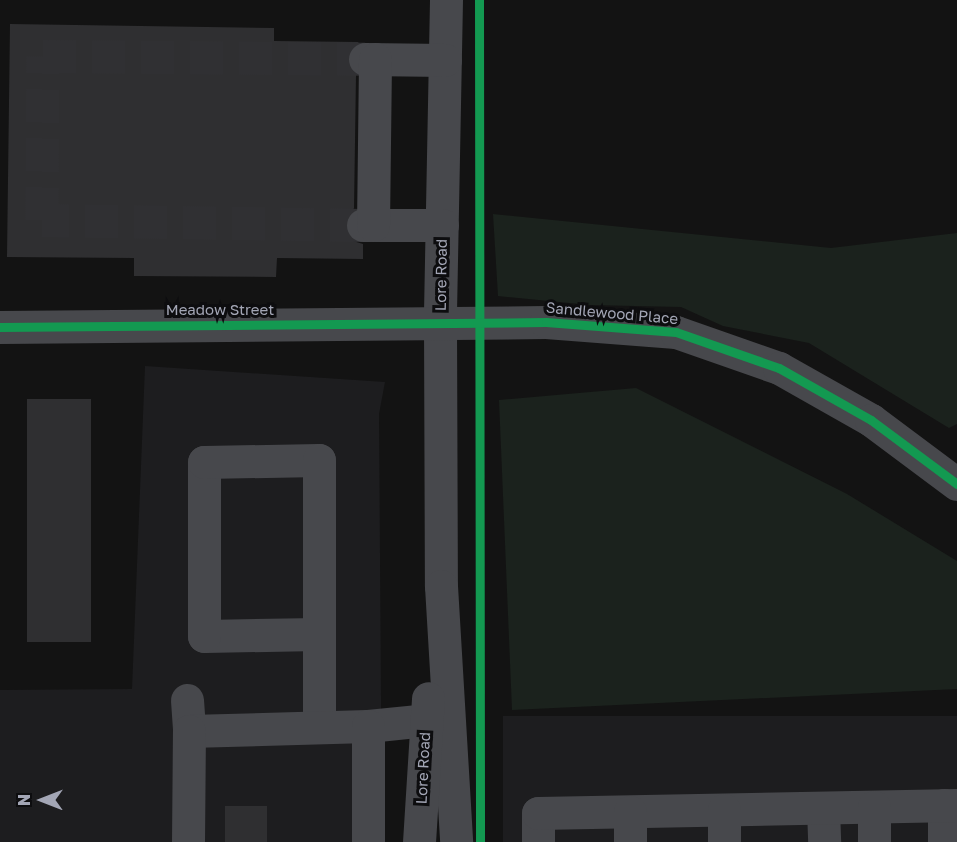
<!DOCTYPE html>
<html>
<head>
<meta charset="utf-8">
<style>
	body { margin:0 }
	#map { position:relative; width:957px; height:842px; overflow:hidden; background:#131313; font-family:"Golos Text",sans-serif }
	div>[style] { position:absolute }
	.built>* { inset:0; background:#1d1d1f; transform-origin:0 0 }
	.green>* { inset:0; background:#1b221d }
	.building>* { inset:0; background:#2f2f31; transform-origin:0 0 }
	.minor-tunnel>* { height:33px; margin-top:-16.5px; transform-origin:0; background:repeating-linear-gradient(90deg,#303033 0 33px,transparent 0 49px) }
	.minor>* { height:33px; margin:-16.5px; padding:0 16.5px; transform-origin:16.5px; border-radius:16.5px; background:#47484c }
	.cycleway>* { height:9px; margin:-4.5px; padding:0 4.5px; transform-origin:4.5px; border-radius:4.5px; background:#139951 }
	span { translate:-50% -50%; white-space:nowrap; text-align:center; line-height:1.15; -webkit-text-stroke:6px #0d0d0f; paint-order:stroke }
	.street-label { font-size:15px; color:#a3a6b5 }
	.north { position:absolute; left:12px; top:770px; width:60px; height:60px; -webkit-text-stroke:4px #0d0d0f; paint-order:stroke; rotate:270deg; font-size:16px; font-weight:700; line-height:24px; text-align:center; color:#a3a6b5 }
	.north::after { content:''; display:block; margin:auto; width:21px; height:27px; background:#a3a6b5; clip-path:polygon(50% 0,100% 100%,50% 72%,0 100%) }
</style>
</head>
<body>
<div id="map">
	<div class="built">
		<i style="clip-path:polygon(145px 366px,385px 382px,379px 414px,382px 842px,0 842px,0 690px,132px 689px)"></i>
		<i style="left:957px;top:716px;width:126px;height:454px;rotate:90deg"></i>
	</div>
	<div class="green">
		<i style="clip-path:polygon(493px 214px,831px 248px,957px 233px,957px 424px,949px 428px,809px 343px,723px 326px,681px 307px,590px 305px,498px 296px)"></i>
		<i style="clip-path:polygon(636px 388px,847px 494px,957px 561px,957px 689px,512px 710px,499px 400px)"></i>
	</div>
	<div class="building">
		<i style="clip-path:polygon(10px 24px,274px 28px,274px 41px,359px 42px,349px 49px,346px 58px,356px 75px,354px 208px,344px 226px,353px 241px,363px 244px,363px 259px,277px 258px,276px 277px,134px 276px,134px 258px,7px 257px)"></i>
		<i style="left:91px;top:399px;width:243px;height:64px;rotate:90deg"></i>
		<i style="left:225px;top:806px;width:42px;height:36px"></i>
	</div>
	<div class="minor-tunnel">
		<i style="left:363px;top:225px;width:321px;rotate:-179.1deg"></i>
		<i style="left:42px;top:220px;width:164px;rotate:-89.7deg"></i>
		<i style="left:43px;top:56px;width:322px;rotate:0.5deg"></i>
	</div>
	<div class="minor">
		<i style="left:446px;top:0;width:323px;rotate:91.1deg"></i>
		<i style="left:440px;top:323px;width:263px;rotate:89.8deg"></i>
		<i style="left:441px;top:586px;width:256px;rotate:86.6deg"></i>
		<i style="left:365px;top:59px;width:80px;rotate:0.7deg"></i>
		<i style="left:363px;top:225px;width:79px"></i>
		<i style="left:373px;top:225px;width:166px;rotate:-89.3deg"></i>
		<i style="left:0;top:327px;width:546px;rotate:-0.52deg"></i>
		<i style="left:546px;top:322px;width:130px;rotate:4.4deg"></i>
		<i style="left:676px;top:332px;width:109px;rotate:19.3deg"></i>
		<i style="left:779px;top:368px;width:106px;rotate:29.5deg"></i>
		<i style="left:871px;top:420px;width:107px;rotate:36.7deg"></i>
		<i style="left:318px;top:634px;width:114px;rotate:179deg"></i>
		<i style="left:204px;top:636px;width:174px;rotate:-90deg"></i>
		<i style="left:204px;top:462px;width:115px;rotate:-1deg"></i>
		<i style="left:319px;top:460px;width:266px;rotate:90deg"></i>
		<i style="left:187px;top:700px;width:31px;rotate:86deg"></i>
		<i style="left:189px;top:731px;width:179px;rotate:-1.6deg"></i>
		<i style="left:368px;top:726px;width:58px;rotate:-5.9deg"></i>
		<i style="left:368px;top:726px;width:116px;rotate:90deg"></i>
		<i style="left:944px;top:805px;width:37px;rotate:90deg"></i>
		<i style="left:823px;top:808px;width:34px;rotate:88deg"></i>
		<i style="left:188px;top:842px;width:111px;rotate:-89.5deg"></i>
		<i style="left:419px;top:842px;width:144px;rotate:-86.4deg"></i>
		<i style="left:538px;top:842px;width:29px;rotate:-90deg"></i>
		<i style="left:538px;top:813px;width:419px;rotate:-1.1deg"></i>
		<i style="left:630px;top:842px;width:30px;rotate:-90deg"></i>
		<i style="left:724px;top:842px;width:32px;rotate:-90deg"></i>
		<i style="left:874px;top:842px;width:35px;rotate:-90deg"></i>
	</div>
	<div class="cycleway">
		<i style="left:479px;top:0;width:842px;rotate:89.93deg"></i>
		<i style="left:0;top:327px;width:546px;rotate:-0.52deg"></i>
		<i style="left:546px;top:322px;width:130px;rotate:4.4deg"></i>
		<i style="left:676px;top:332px;width:109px;rotate:19.3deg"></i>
		<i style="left:779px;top:368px;width:106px;rotate:29.5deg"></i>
		<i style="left:871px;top:420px;width:107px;rotate:36.7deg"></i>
	</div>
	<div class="street-label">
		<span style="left:441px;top:275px;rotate:-89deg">Lore Road</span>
		<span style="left:220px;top:310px">Meadow Street</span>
		<span style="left:612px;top:313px;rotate:5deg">Sandlewood Place</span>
		<span style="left:423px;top:768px;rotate:-87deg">Lore Road</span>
	</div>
	<div class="north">N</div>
</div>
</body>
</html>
